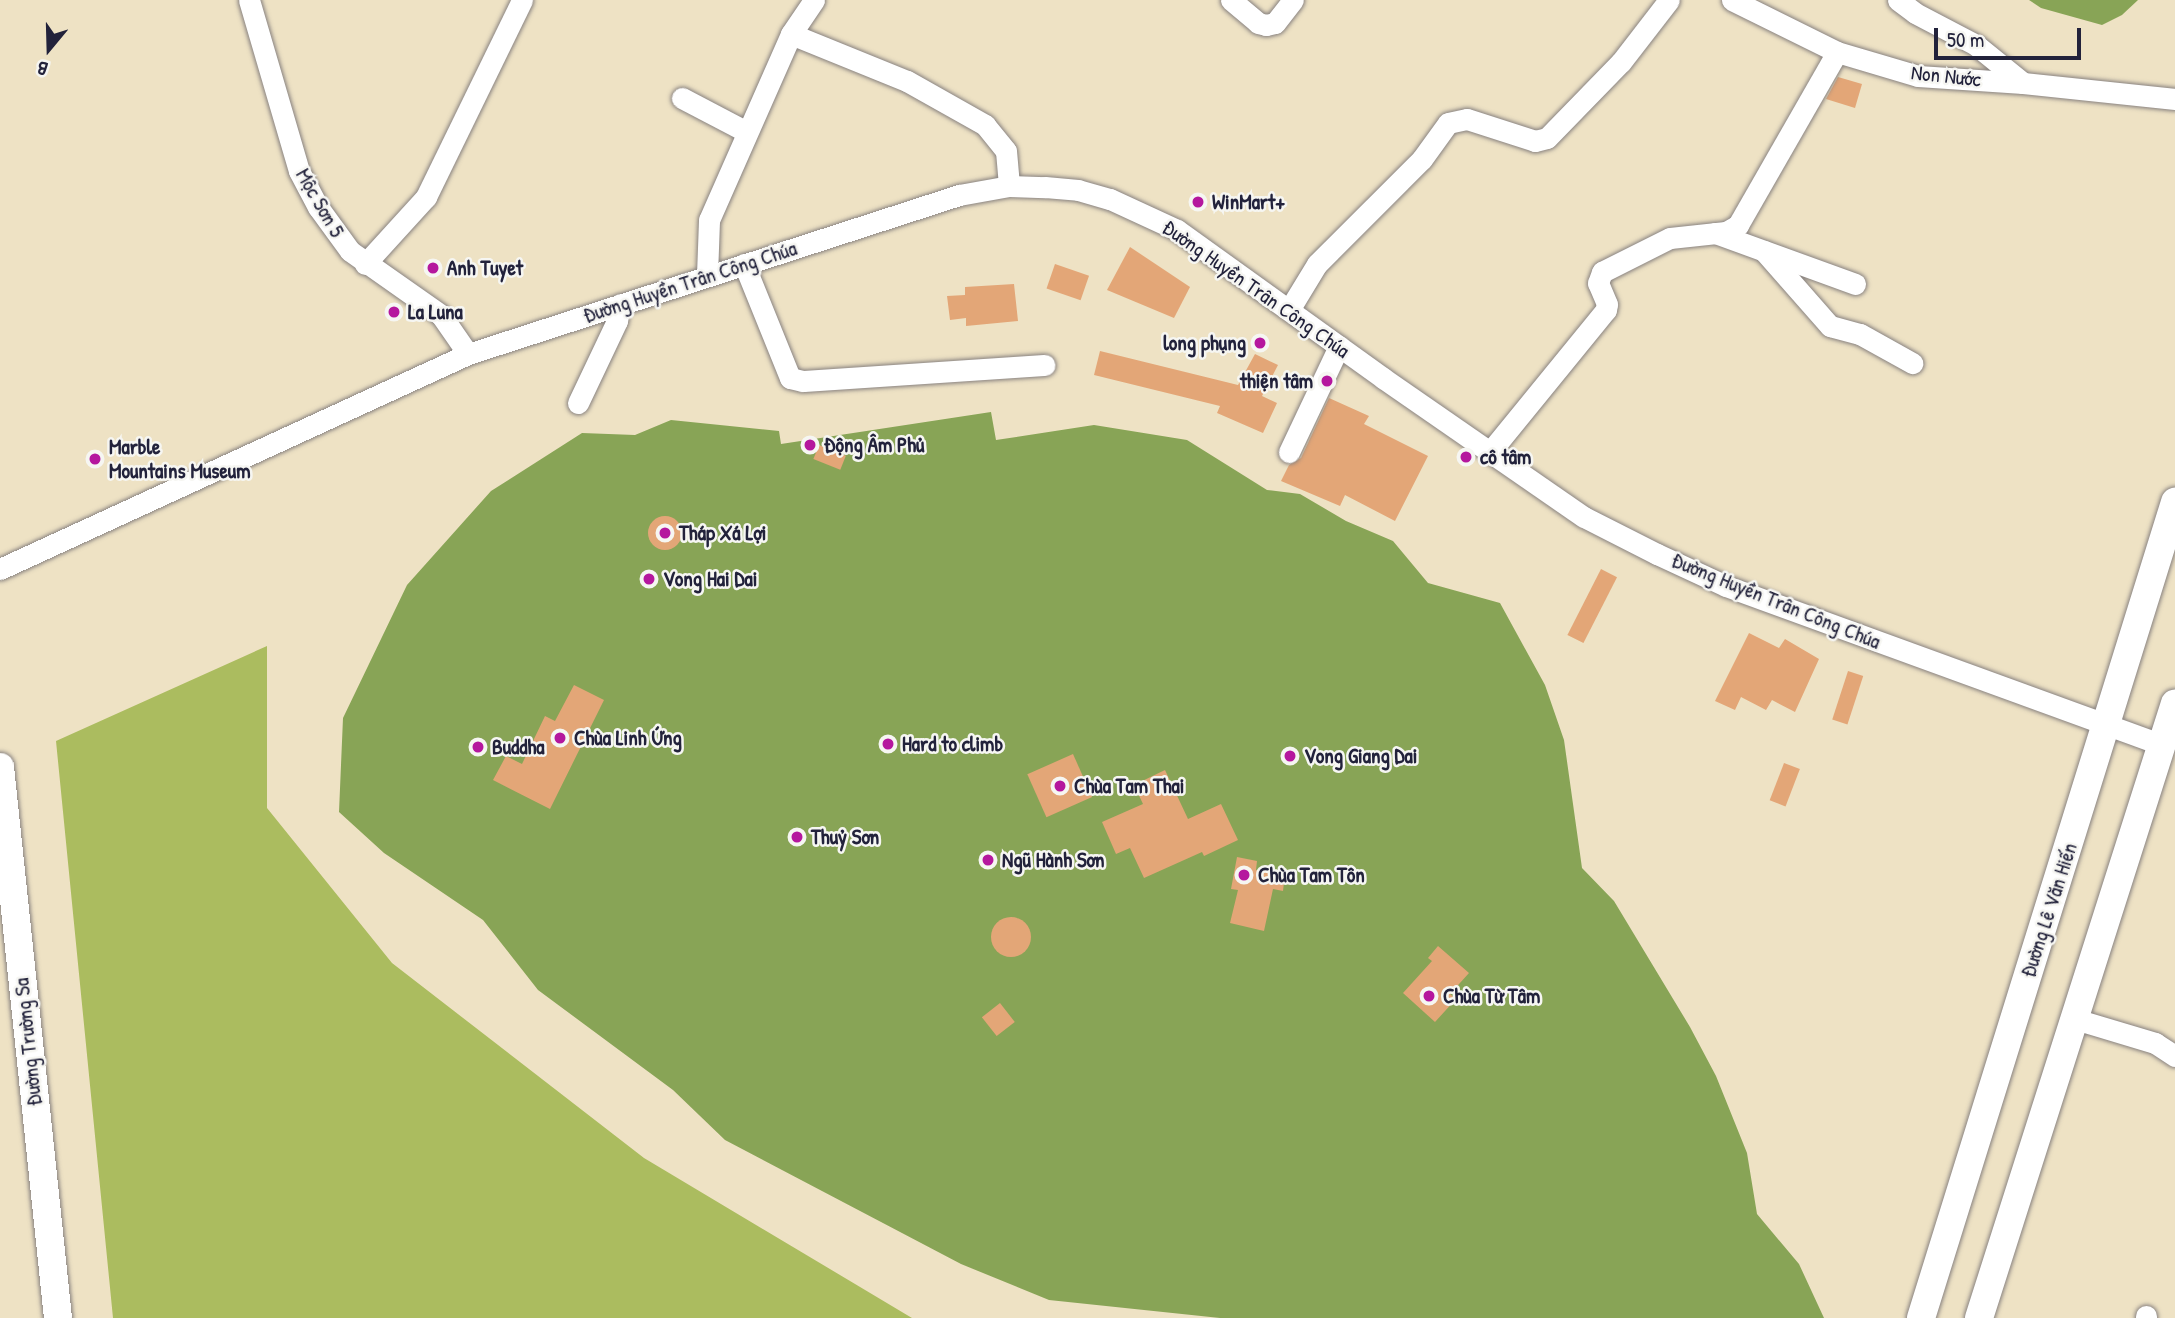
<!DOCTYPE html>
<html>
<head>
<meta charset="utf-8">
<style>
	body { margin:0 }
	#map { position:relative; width:2175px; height:1318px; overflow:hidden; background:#eee2c4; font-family:"Patrick Hand",sans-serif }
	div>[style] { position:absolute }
	.green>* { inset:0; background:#abbc5f }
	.forest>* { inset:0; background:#88a456 }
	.building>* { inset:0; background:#e3a677; transform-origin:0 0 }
	.round { border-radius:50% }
	.roads { filter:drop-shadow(0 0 2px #888280) drop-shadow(0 0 2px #888280) }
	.minor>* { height:21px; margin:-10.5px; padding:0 10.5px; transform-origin:10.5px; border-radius:10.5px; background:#fff }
	.major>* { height:28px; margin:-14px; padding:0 14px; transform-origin:14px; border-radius:14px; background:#fff }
	.dots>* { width:19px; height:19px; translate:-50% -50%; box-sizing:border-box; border:4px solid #f6f6f2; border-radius:50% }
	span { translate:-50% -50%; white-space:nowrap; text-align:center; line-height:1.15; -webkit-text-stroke:5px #f6f6f2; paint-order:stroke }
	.street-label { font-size:21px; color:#22223b }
	.poi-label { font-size:21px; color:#22223b; font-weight:700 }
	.left { translate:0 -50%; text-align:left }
	.right { translate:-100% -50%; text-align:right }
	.north { position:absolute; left:14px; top:14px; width:70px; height:70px; -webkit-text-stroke:5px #f6f6f2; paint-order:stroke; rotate:199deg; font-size:19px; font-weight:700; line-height:28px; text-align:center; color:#22223b }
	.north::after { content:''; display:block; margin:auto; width:24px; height:32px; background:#22223b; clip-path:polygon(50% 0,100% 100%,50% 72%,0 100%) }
	.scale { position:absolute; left:1934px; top:28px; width:147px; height:32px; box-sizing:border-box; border:4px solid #22223b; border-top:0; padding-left:9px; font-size:21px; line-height:24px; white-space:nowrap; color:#22223b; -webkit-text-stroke:5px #f6f6f2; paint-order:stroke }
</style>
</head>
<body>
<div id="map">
	<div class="green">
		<i style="clip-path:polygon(267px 646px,267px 808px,392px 963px,644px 1158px,912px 1318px,113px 1318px,56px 741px)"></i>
	</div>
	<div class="forest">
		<i style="clip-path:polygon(2029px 0,2138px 0,2122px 15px,2102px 25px,2041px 8px)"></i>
		<i style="clip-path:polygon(991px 412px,996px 440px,1094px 425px,1187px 440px,1267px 490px,1300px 494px,1346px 521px,1393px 541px,1428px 583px,1500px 603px,1545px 685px,1564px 740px,1582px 868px,1614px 901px,1690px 1027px,1716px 1076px,1747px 1153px,1757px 1214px,1799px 1264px,1824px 1318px,1220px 1318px,1049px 1300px,961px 1264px,725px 1140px,673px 1090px,538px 990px,483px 920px,384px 853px,339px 812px,343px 718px,407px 585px,491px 491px,582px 433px,635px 435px,671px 420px,779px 431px,781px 444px)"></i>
	</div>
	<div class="building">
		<i style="clip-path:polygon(1838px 77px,1862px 84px,1855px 108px,1826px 99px)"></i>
		<i style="clip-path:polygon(1130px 247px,1190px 287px,1174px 318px,1107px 290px)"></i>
		<i style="left:1055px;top:264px;width:36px;height:26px;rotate:19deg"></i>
		<i style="clip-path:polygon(1014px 284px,1018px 321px,966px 326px,966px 318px,950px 320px,947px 296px,965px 295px,965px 287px)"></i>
		<i style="clip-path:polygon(1100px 351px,1238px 385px,1255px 354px,1278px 365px,1262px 396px,1277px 403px,1263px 433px,1217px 413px,1220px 406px,1094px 375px)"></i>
		<i style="clip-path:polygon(1329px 398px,1369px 416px,1364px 424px,1428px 456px,1395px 521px,1345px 495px,1340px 506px,1281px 481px,1289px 465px,1301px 458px)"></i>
		<i style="left:819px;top:445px;width:29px;height:15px;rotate:22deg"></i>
		<i class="round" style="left:648px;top:516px;width:34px;height:34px"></i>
		<i style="left:1601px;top:569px;width:18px;height:74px;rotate:27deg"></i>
		<i style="clip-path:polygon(1749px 633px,1779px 648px,1785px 639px,1819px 659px,1795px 712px,1772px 700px,1766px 710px,1741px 697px,1735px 710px,1715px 701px)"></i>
		<i style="left:1848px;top:671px;width:16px;height:51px;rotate:18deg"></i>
		<i style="clip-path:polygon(574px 685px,604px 700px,550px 809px,493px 780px,506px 756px,522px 764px,545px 716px,555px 721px)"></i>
		<i style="left:1073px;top:754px;width:47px;height:50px;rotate:66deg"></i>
		<i style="left:1784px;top:763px;width:17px;height:40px;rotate:21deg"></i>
		<i style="clip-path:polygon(1165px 770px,1188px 819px,1221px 804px,1238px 840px,1204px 856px,1202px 852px,1144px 878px,1130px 848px,1116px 854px,1102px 822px,1143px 804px,1134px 785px)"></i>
		<i style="clip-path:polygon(1237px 857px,1257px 861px,1256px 870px,1285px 874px,1283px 891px,1273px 889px,1264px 931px,1230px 923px,1238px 890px,1231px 889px)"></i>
		<i class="round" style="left:991px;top:917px;width:40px;height:40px"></i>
		<i style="clip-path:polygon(1438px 946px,1469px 973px,1450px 994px,1456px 999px,1435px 1022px,1403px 993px,1432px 961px,1428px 958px)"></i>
		<i style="left:1000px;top:1003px;width:24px;height:23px;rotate:52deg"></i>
	</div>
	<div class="roads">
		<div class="minor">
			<i style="left:249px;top:0;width:178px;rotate:73.7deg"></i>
			<i style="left:299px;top:171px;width:41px;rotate:62.2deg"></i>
			<i style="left:318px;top:207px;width:54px;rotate:54deg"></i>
			<i style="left:350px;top:251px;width:111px;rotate:35.1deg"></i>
			<i style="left:441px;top:315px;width:47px;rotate:55.3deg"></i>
			<i style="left:1231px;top:0;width:35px;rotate:40deg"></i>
			<i style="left:1258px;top:23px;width:8px;rotate:14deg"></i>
			<i style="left:1266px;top:25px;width:9px;rotate:-13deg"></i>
			<i style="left:1275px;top:23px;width:29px;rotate:-52deg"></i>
			<i style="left:1732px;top:0;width:117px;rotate:26.3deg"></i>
			<i style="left:1837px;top:52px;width:84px;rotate:16.5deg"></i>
			<i style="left:1918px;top:76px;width:105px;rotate:3.8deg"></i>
			<i style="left:2023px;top:83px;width:153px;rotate:6deg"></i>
			<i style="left:1898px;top:0;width:21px;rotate:37deg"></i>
			<i style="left:1915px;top:13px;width:69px;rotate:27.7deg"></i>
			<i style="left:1976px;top:45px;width:60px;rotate:39deg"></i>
			<i style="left:791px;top:34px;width:125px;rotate:22.1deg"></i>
			<i style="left:907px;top:81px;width:90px;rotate:29.4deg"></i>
			<i style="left:985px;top:125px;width:33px;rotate:51deg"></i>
			<i style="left:1006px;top:151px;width:35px;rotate:85deg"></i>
			<i style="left:682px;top:98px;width:73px;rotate:27.6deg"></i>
			<i style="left:1715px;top:233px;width:149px;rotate:20deg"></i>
			<i style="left:1764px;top:251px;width:100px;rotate:48.7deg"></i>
			<i style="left:1830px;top:326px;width:31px;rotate:15deg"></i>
			<i style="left:1860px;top:334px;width:60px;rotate:29.1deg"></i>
			<i style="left:365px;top:264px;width:91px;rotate:-47.7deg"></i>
			<i style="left:426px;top:197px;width:219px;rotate:-64deg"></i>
			<i style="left:744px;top:264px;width:123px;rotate:68deg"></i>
			<i style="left:790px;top:378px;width:13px;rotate:13deg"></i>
			<i style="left:803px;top:381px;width:242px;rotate:-3.8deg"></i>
			<i style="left:707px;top:275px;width:55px;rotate:-87.9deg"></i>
			<i style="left:709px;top:220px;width:203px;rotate:-66.2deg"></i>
			<i style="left:791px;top:34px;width:41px;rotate:-55.9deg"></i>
			<i style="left:1289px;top:310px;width:54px;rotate:-58.7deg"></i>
			<i style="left:1317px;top:264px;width:148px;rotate:-45deg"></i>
			<i style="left:1422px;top:159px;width:44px;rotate:-54.2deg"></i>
			<i style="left:1448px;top:123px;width:19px;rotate:-12deg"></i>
			<i style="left:1467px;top:119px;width:71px;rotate:17.9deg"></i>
			<i style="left:1535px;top:141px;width:12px;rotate:-14deg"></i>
			<i style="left:1547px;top:138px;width:106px;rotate:-45.8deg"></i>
			<i style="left:1621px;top:62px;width:78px;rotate:-52.3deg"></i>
			<i style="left:578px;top:403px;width:91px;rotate:-64.6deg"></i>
			<i style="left:617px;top:321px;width:17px;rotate:-80deg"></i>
			<i style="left:1289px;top:452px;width:117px;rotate:-64.7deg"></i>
			<i style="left:1490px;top:452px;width:183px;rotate:-50.8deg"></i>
			<i style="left:1606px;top:310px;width:6px;rotate:-81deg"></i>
			<i style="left:1607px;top:304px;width:23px;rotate:-113deg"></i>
			<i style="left:1598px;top:283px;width:12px;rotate:-70deg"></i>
			<i style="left:1602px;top:272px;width:76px;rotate:-26.6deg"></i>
			<i style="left:1670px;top:238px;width:56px;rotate:-6.1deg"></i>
			<i style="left:1726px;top:232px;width:14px;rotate:-30deg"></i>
			<i style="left:1738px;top:225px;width:199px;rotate:-60.2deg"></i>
			<i style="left:0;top:569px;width:515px;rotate:-24.67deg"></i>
			<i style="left:468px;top:354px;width:516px;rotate:-17.94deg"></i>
			<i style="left:959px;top:195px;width:51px;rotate:-10.2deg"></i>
			<i style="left:1009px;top:186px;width:36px;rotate:2deg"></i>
			<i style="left:1045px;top:187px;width:33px;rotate:5deg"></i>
			<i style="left:1078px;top:190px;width:33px;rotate:16deg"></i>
			<i style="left:1110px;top:199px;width:74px;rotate:24.8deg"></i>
			<i style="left:1177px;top:230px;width:254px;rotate:35.7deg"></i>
			<i style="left:1383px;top:378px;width:244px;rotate:34.7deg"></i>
			<i style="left:1584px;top:517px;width:82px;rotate:26.9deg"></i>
			<i style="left:1657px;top:554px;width:76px;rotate:24.9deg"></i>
			<i style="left:1726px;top:586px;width:464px;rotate:20deg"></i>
			<i style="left:2075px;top:1019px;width:84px;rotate:16.7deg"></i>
			<i style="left:2155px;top:1043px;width:24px;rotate:33deg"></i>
			<i style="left:2146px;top:1318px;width:2px;rotate:-90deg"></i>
		</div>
		<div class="major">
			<i style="left:0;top:767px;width:554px;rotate:83.99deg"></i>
			<i style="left:1921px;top:1318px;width:855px;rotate:-72.71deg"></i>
			<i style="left:1979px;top:1318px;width:645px;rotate:-72.32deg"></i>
		</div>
	</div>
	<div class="dots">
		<i style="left:1198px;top:202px;background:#b5179e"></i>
		<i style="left:433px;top:268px;background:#b5179e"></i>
		<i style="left:394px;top:312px;background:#b5179e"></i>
		<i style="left:1260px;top:343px;background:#b5179e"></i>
		<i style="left:1327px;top:381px;background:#b5179e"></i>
		<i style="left:810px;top:445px;background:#b5179e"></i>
		<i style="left:1466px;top:457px;background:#b5179e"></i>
		<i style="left:95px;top:459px;background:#b5179e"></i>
		<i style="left:665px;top:533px;background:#b5179e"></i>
		<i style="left:649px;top:579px;background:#b5179e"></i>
		<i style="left:560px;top:738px;background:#b5179e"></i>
		<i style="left:888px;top:744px;background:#b5179e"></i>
		<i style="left:478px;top:747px;background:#b5179e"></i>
		<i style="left:1290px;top:756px;background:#b5179e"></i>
		<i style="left:1060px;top:786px;background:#b5179e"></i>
		<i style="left:797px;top:837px;background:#b5179e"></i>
		<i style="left:988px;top:860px;background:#b5179e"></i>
		<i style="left:1244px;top:875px;background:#b5179e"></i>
		<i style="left:1429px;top:996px;background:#b5179e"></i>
	</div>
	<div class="street-label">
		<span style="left:1946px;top:76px;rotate:6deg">Non Nước</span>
		<span style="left:320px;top:203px;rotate:60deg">Mộc Sơn 5</span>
		<span style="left:690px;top:282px;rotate:-18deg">Đường Huyền Trân Công Chúa</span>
		<span style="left:1256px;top:289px;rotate:35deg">Đường Huyền Trân Công Chúa</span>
		<span style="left:1776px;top:601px;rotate:22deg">Đường Huyền Trân Công Chúa</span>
		<span style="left:2049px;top:910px;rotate:-72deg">Đường Lê Văn Hiến</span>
		<span style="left:28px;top:1042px;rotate:-96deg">Đường Trường Sa</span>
	</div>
	<div class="poi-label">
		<span class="left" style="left:1212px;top:202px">WinMart+</span>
		<span class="left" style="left:447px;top:268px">Anh Tuyet</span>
		<span class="left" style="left:408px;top:312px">La Luna</span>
		<span class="right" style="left:1246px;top:343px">long phụng</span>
		<span class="right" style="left:1313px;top:381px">thiện tâm</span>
		<span class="left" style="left:824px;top:445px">Động Âm Phủ</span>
		<span class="left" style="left:109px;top:459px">Marble<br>Mountains Museum</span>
		<span class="left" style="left:1480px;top:457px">cô tâm</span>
		<span class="left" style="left:679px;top:533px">Tháp Xá Lợi</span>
		<span class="left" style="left:663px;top:579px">Vong Hai Dai</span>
		<span class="left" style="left:574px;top:738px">Chùa Linh Ứng</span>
		<span class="left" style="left:902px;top:744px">Hard to climb</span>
		<span class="left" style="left:492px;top:747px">Buddha</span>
		<span class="left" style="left:1304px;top:756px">Vong Giang Dai</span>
		<span class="left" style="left:1074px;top:786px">Chùa Tam Thai</span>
		<span class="left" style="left:811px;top:837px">Thuỷ Sơn</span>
		<span class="left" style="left:1002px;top:860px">Ngũ Hành Sơn</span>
		<span class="left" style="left:1258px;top:875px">Chùa Tam Tôn</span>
		<span class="left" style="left:1443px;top:996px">Chùa Từ Tâm</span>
	</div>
	<div class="north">B</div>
	<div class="scale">50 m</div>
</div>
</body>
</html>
